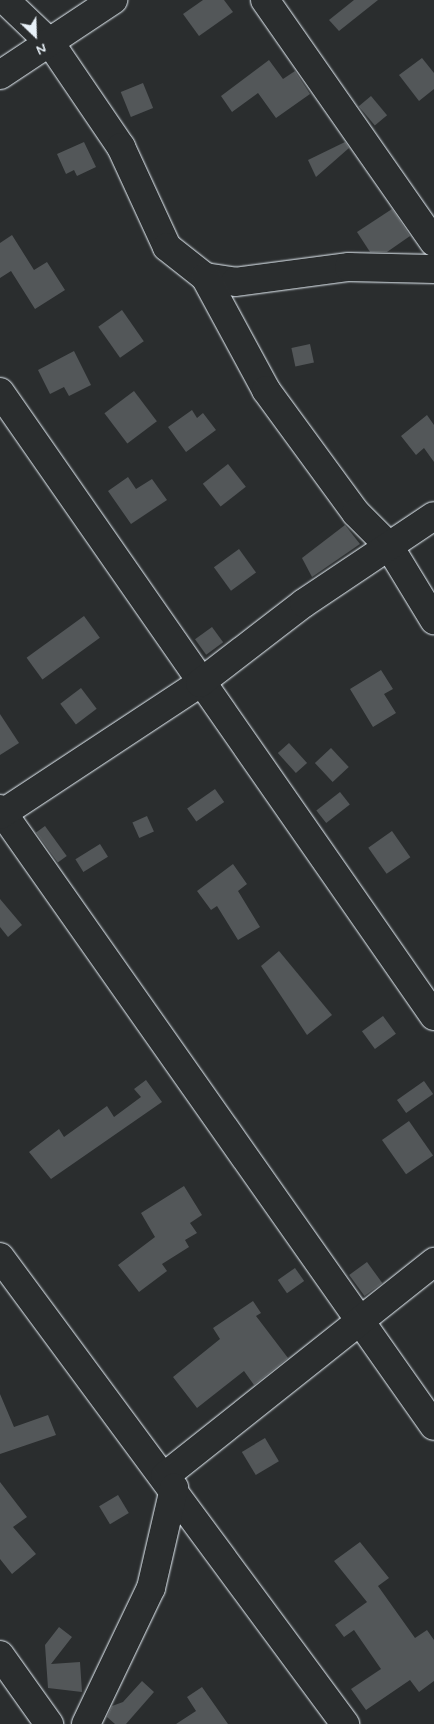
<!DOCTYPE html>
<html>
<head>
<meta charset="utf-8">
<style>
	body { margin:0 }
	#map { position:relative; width:434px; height:1724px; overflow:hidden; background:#2a2d2e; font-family:Mynerve,sans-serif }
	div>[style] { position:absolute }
	.building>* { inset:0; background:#535759; transform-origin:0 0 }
	.roads { filter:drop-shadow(0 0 1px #e8f1f8) drop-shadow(0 0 1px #e8f1f8) }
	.minor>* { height:28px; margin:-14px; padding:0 14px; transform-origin:14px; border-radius:14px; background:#2a2d2e }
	span { translate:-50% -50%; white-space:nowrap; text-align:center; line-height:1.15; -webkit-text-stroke:5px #2a2d2e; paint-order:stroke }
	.north { position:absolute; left:10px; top:10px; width:50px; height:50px; -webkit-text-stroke:4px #2a2d2e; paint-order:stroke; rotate:156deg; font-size:14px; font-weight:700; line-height:20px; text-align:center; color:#e8f1f8 }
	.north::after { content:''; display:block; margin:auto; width:18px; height:22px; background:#e8f1f8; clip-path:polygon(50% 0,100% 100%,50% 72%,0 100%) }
</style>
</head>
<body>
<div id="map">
	<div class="building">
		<i style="clip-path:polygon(203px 0,224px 0,233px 12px,199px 36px,183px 14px)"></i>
		<i style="clip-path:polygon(354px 0,378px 0,339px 31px,329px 20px)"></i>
		<i style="clip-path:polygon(422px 58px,434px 73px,434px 89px,419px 101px,399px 75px)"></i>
		<i style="clip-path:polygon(269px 60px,283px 79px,295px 71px,310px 94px,276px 118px,258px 93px,232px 112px,221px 96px)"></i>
		<i style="left:143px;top:83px;width:27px;height:24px;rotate:68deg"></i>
		<i style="left:371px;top:96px;width:25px;height:16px;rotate:50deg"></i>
		<i style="clip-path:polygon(84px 142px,96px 167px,77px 176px,74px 170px,66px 174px,57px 154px)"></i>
		<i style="clip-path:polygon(345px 142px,349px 148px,316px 177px,308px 160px)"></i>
		<i style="clip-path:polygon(392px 209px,410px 236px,387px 252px,370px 252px,357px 232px)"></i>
		<i style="clip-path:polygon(12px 235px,34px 270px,47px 262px,65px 290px,35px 309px,11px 271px,0 278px,0 243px)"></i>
		<i style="left:122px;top:310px;width:38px;height:29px;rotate:55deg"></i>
		<i style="left:310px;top:344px;width:19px;height:19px;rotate:78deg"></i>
		<i style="clip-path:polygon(74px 351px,91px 385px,69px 396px,64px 387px,50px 394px,38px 370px)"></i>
		<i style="left:134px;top:391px;width:38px;height:37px;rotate:53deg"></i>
		<i style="clip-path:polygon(192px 410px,197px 418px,203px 413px,216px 430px,186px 452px,168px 427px)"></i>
		<i style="clip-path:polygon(427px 415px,434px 425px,434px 462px,424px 448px,416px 455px,401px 436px)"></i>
		<i style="left:228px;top:464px;width:29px;height:32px;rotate:52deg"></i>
		<i style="clip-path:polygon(128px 477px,136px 489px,152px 479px,167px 500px,131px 524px,108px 491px)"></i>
		<i style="clip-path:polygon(345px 525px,360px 544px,312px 577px,302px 558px)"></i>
		<i style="left:239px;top:549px;width:29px;height:31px;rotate:54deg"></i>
		<i style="left:84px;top:616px;width:27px;height:71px;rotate:54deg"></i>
		<i style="left:212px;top:627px;width:19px;height:21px;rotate:54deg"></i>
		<i style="clip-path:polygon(381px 670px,393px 689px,384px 694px,396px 713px,373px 727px,350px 689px)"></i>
		<i style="left:81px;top:688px;width:26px;height:26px;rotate:53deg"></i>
		<i style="clip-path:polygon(0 714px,19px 743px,0 755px)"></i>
		<i style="left:289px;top:743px;width:27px;height:15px;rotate:48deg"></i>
		<i style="left:331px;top:748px;width:26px;height:22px;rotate:47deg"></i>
		<i style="left:215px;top:789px;width:16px;height:34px;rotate:55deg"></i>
		<i style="left:340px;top:792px;width:16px;height:30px;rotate:52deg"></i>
		<i style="left:147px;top:816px;width:17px;height:16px;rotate:66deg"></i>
		<i style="left:45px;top:826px;width:37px;height:11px;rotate:54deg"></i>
		<i style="left:392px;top:831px;width:32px;height:29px;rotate:55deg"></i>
		<i style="left:100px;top:844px;width:15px;height:29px;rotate:58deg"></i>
		<i style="clip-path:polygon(233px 864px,247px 884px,238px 891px,260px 927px,238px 940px,217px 906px,211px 910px,197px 891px)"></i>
		<i style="clip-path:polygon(0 899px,22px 925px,8px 937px,0 927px)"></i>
		<i style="clip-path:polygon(279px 951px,332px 1015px,307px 1035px,261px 966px)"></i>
		<i style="left:383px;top:1016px;width:22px;height:26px;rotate:54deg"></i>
		<i style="clip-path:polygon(146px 1080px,162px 1102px,51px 1179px,29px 1152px,59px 1129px,64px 1137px,107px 1106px,114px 1117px,141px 1097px,134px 1089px)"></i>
		<i style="left:424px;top:1081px;width:16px;height:33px;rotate:55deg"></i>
		<i style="left:409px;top:1121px;width:42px;height:33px;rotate:55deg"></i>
		<i style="clip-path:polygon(184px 1186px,202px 1215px,190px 1223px,197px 1233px,185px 1240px,189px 1247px,162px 1264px,167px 1271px,139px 1292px,118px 1265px,155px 1237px,141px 1213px)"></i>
		<i style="left:367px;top:1262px;width:26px;height:22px;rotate:54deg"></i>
		<i style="left:295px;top:1268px;width:16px;height:21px;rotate:55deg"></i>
		<i style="clip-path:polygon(253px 1301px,261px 1313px,256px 1316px,288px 1358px,254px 1385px,244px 1371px,197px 1408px,173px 1377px,220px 1339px,213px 1328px)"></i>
		<i style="clip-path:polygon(0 1394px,14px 1427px,48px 1415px,56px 1435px,0 1454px)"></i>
		<i style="left:265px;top:1438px;width:27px;height:27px;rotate:59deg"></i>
		<i style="clip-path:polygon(0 1482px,27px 1517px,13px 1527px,36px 1554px,12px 1574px,0 1559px)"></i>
		<i style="left:118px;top:1495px;width:21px;height:22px;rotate:59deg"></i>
		<i style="clip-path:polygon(360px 1542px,389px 1578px,378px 1586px,415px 1638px,427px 1630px,434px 1640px,434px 1681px,419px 1692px,410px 1680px,366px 1710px,351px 1689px,381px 1669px,354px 1630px,344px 1637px,335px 1625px,367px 1602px,334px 1561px)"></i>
		<i style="clip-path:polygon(59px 1627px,72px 1637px,51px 1664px,80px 1662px,82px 1692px,48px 1688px,45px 1645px)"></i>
		<i style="clip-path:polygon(142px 1681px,154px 1692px,126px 1724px,115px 1724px,107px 1717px,112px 1706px,123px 1702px)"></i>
		<i style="clip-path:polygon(202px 1687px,228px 1724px,176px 1724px,196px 1711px,187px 1697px)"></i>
	</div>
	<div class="roads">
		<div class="minor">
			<i style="left:5px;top:0;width:64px;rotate:43.7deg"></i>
			<i style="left:51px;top:44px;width:125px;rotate:55.8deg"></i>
			<i style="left:121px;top:147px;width:110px;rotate:65.3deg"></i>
			<i style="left:167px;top:247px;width:48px;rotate:38.3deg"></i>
			<i style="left:205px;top:277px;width:30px;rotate:9deg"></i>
			<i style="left:235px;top:282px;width:115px;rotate:-7.5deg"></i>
			<i style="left:349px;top:267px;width:85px;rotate:1.3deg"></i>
			<i style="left:265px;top:0;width:295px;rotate:55.1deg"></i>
			<i style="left:0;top:75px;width:136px;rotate:-33.6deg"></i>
			<i style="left:205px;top:277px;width:128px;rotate:61.6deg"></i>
			<i style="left:266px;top:390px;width:152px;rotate:53.8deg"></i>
			<i style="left:356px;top:513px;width:47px;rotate:45deg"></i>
			<i style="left:389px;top:546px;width:87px;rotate:58.7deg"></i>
			<i style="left:0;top:392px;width:760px;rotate:55.18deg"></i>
			<i style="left:0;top:809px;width:754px;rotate:54.88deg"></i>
			<i style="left:0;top:815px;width:240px;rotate:-33.4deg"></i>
			<i style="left:200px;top:683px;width:131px;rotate:-37.6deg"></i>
			<i style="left:304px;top:603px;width:156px;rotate:-33.8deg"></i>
			<i style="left:0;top:1257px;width:581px;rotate:53.54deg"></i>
			<i style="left:165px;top:1476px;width:344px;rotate:-38.5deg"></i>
			<i style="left:0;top:1655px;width:85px;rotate:54.6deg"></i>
			<i style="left:86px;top:1724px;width:151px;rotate:-64.5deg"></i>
			<i style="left:151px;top:1588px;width:103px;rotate:-77deg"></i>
		</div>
	</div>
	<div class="north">N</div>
</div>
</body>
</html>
